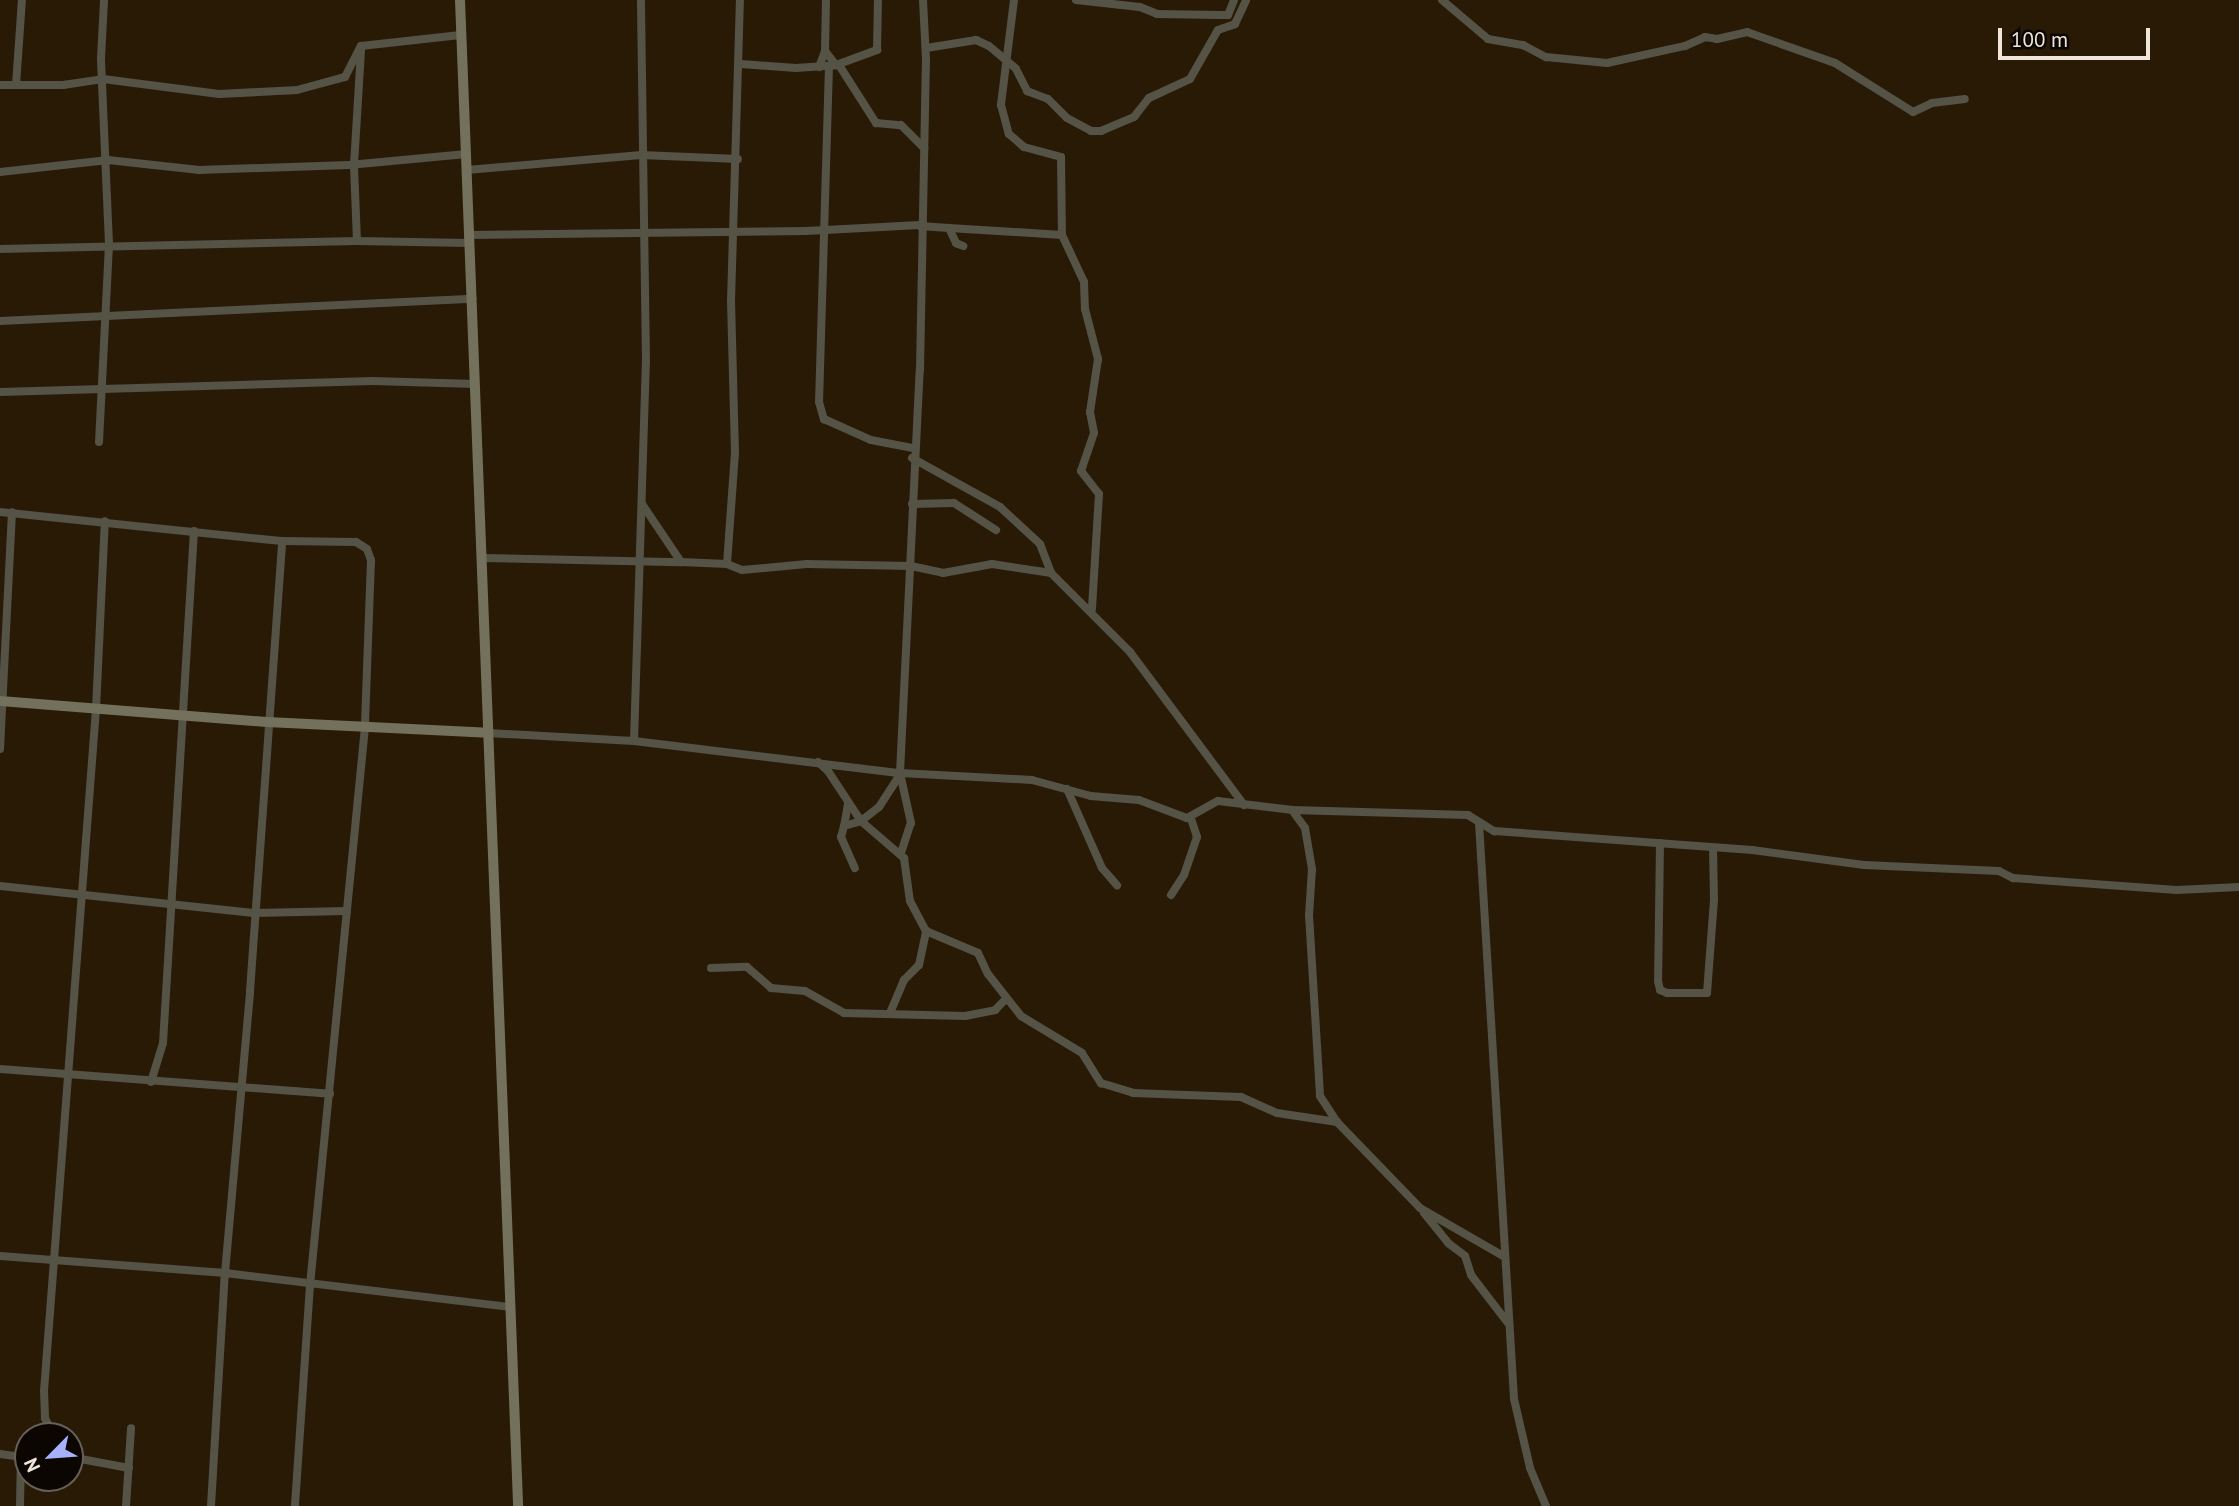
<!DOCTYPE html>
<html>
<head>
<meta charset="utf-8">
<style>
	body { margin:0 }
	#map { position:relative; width:2239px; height:1506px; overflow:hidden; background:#291a06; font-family:"PT Sans",sans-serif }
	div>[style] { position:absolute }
	.street>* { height:8px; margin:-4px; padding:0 4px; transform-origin:4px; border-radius:4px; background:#545346 }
	.secondary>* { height:10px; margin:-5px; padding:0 5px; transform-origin:5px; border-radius:5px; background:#73715c }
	span { translate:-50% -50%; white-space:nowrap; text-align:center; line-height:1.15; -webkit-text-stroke:6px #0c0602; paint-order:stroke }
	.north { position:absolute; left:14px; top:1422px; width:70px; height:70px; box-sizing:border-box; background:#0c0602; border:2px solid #676058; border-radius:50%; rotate:245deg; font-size:19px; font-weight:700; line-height:28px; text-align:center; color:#f0e6da }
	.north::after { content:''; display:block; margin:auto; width:24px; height:32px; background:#a5b1fc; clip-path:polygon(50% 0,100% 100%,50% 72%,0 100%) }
	.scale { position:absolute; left:1998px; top:28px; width:152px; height:32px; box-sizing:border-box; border:4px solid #f0e6da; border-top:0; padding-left:9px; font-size:21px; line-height:24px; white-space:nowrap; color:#f0e6da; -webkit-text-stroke:5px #0c0602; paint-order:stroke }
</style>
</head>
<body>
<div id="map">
	<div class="street">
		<i style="left:1014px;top:0;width:106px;rotate:97.1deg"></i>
		<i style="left:1001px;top:105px;width:30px;rotate:75deg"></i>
		<i style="left:1009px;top:134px;width:20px;rotate:41deg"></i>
		<i style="left:1024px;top:147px;width:38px;rotate:15deg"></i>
		<i style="left:1061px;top:157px;width:78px;rotate:89.3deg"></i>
		<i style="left:1062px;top:235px;width:52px;rotate:64.9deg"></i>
		<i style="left:1084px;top:282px;width:27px;rotate:88deg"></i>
		<i style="left:1085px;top:309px;width:52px;rotate:75.4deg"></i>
		<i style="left:1098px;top:359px;width:54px;rotate:98.6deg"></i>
		<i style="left:1090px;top:412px;width:21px;rotate:79deg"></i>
		<i style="left:1094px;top:433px;width:40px;rotate:108.9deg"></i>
		<i style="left:1081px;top:471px;width:29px;rotate:52deg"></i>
		<i style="left:1099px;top:494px;width:115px;rotate:93.5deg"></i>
		<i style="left:1076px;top:0;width:64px;rotate:6.2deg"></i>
		<i style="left:1140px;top:7px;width:18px;rotate:22deg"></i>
		<i style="left:1157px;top:14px;width:63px;rotate:0.9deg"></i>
		<i style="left:1220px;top:15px;width:8px"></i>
		<i style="left:1228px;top:15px;width:16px;rotate:-68deg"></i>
		<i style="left:1442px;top:0;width:60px;rotate:40.3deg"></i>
		<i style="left:1488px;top:39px;width:36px;rotate:10deg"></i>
		<i style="left:1523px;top:45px;width:26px;rotate:28deg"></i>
		<i style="left:1546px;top:57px;width:61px;rotate:5.6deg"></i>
		<i style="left:1607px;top:63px;width:80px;rotate:-12.3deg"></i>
		<i style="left:1685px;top:46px;width:22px;rotate:-24deg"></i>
		<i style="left:1705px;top:37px;width:12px;rotate:9deg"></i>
		<i style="left:1717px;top:39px;width:31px;rotate:-13deg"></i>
		<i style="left:1747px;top:32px;width:93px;rotate:19.4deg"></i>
		<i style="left:1835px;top:63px;width:92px;rotate:32.1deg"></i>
		<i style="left:1913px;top:112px;width:21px;rotate:-25deg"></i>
		<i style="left:1932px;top:103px;width:33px;rotate:-7deg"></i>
		<i style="left:361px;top:46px;width:100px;rotate:-6.3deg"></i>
		<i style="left:926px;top:48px;width:51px;rotate:-9.1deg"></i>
		<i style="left:976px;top:40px;width:14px;rotate:25deg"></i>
		<i style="left:989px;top:46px;width:35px;rotate:40deg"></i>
		<i style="left:1016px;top:69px;width:25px;rotate:63deg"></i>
		<i style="left:1027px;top:91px;width:22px;rotate:21deg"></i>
		<i style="left:1048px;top:99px;width:27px;rotate:45deg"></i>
		<i style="left:1067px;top:118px;width:27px;rotate:28deg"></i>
		<i style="left:1091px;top:131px;width:10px"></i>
		<i style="left:1101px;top:131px;width:36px;rotate:-23deg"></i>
		<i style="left:1134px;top:117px;width:24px;rotate:-52deg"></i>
		<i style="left:1149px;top:98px;width:45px;rotate:-24.9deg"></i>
		<i style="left:1190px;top:79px;width:56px;rotate:-60.3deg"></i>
		<i style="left:1218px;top:30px;width:18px;rotate:-19deg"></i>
		<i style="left:1235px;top:24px;width:26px;rotate:-65deg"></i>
		<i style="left:825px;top:51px;width:18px;rotate:52deg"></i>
		<i style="left:836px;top:65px;width:44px;rotate:-20.1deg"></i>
		<i style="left:877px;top:50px;width:50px;rotate:-88.9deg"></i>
		<i style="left:741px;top:64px;width:55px;rotate:4.2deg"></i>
		<i style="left:796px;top:68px;width:43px;rotate:-4deg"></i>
		<i style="left:839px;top:65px;width:69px;rotate:57.5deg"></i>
		<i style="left:876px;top:123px;width:25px;rotate:5deg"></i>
		<i style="left:901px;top:125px;width:33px;rotate:45deg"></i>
		<i style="left:829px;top:66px;width:336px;rotate:91.7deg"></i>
		<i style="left:819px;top:402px;width:18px;rotate:74deg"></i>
		<i style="left:824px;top:419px;width:51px;rotate:24.1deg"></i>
		<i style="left:871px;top:440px;width:43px;rotate:10.8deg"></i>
		<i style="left:819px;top:67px;width:17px;rotate:-69deg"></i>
		<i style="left:825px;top:51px;width:51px;rotate:-88.9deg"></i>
		<i style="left:0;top:85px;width:63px"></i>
		<i style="left:63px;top:85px;width:40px;rotate:-8.5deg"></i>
		<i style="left:103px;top:79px;width:117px;rotate:7.4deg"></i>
		<i style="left:219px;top:94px;width:78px;rotate:-2.9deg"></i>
		<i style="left:297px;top:90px;width:50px;rotate:-15.2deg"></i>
		<i style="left:345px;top:77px;width:35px;rotate:-63deg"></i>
		<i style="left:16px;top:85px;width:85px;rotate:-86deg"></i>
		<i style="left:467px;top:170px;width:175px;rotate:-4.9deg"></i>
		<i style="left:641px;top:155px;width:97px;rotate:2.4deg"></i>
		<i style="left:0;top:172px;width:109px;rotate:-6.3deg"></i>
		<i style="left:108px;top:160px;width:92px;rotate:6.3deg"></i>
		<i style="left:199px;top:170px;width:150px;rotate:-1.9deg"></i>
		<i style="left:349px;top:165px;width:118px;rotate:-5.4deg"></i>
		<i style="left:920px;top:226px;width:29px;rotate:4deg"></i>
		<i style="left:949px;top:228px;width:17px;rotate:65deg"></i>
		<i style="left:956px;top:243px;width:8px;rotate:23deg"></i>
		<i style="left:949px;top:228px;width:113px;rotate:3.5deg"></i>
		<i style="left:469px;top:235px;width:337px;rotate:-0.7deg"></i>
		<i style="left:806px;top:231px;width:114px;rotate:-3deg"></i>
		<i style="left:357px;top:241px;width:76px;rotate:-92.3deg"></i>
		<i style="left:354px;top:165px;width:116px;rotate:-86.5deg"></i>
		<i style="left:0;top:249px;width:357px;rotate:-1.3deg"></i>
		<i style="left:357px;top:241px;width:112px;rotate:1deg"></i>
		<i style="left:0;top:321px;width:473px;rotate:-2.7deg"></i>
		<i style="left:0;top:392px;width:373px;rotate:-1.7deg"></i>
		<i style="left:373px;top:381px;width:102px;rotate:1.7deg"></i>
		<i style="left:99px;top:442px;width:198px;rotate:-87.1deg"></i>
		<i style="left:109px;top:244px;width:186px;rotate:-92.5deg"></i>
		<i style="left:101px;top:58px;width:58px;rotate:-87deg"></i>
		<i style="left:912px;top:458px;width:101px;rotate:29.1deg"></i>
		<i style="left:1000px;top:507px;width:54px;rotate:42.8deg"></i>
		<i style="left:1040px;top:544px;width:31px;rotate:69deg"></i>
		<i style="left:642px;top:504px;width:70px;rotate:56.1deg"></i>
		<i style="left:912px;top:504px;width:42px;rotate:-1.4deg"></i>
		<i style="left:954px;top:503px;width:50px;rotate:32.7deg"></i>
		<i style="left:0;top:512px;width:283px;rotate:5.9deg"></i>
		<i style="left:282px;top:541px;width:74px;rotate:0.8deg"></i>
		<i style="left:356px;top:542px;width:13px;rotate:32deg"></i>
		<i style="left:367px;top:549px;width:12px;rotate:70deg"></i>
		<i style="left:371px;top:560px;width:167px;rotate:92.1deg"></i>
		<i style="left:365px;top:727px;width:561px;rotate:95.63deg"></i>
		<i style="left:310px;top:1285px;width:222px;rotate:93.9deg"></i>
		<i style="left:482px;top:558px;width:199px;rotate:1.2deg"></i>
		<i style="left:681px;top:562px;width:46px;rotate:2.5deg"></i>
		<i style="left:727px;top:564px;width:16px;rotate:22deg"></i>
		<i style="left:742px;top:570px;width:65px;rotate:-5.3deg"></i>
		<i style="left:807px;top:564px;width:104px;rotate:1.1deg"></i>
		<i style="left:911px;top:566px;width:33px;rotate:12deg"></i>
		<i style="left:943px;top:573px;width:50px;rotate:-10.4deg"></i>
		<i style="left:992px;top:564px;width:60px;rotate:8.7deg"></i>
		<i style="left:1051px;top:573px;width:112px;rotate:45deg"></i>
		<i style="left:1130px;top:652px;width:191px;rotate:53.3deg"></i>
		<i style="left:727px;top:564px;width:111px;rotate:-85.9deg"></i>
		<i style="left:735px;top:453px;width:152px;rotate:-91.5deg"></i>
		<i style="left:731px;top:301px;width:301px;rotate:-88.3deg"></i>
		<i style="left:488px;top:733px;width:146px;rotate:3.1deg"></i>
		<i style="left:634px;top:741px;width:268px;rotate:6.9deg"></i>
		<i style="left:900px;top:773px;width:132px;rotate:3deg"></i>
		<i style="left:1032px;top:780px;width:61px;rotate:15.2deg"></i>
		<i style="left:1091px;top:796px;width:48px;rotate:4.8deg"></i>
		<i style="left:1139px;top:800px;width:51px;rotate:20.6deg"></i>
		<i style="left:1187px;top:818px;width:35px;rotate:-29deg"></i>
		<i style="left:1218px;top:801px;width:75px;rotate:6.9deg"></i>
		<i style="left:1292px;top:810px;width:176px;rotate:1.6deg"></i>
		<i style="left:1468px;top:815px;width:31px;rotate:32deg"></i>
		<i style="left:1494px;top:831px;width:259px;rotate:4.2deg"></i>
		<i style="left:1752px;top:850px;width:113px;rotate:7.6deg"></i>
		<i style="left:1864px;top:865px;width:135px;rotate:2.5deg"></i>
		<i style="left:1999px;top:871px;width:16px;rotate:27deg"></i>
		<i style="left:2013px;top:878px;width:164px;rotate:4.2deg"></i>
		<i style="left:2177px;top:890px;width:62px;rotate:-2.8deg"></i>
		<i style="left:634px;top:741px;width:379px;rotate:-88.2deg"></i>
		<i style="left:646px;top:362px;width:362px;rotate:-90.8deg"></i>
		<i style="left:0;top:749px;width:237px;rotate:-87.1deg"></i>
		<i style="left:818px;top:762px;width:13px;rotate:42deg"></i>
		<i style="left:828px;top:771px;width:60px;rotate:56.6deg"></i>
		<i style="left:861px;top:821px;width:57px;rotate:40.7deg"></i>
		<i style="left:904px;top:858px;width:43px;rotate:82.1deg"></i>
		<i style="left:910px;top:901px;width:34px;rotate:62deg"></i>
		<i style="left:926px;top:931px;width:56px;rotate:22.9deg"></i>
		<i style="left:978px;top:953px;width:23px;rotate:65deg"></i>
		<i style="left:988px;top:974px;width:53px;rotate:51.8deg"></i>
		<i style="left:1021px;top:1016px;width:71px;rotate:31.2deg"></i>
		<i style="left:1082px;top:1053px;width:36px;rotate:58deg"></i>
		<i style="left:1101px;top:1083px;width:34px;rotate:17deg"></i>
		<i style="left:1133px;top:1093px;width:108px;rotate:2.1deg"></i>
		<i style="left:1241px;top:1097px;width:39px;rotate:24deg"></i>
		<i style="left:1277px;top:1113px;width:61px;rotate:8.5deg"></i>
		<i style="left:1067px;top:789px;width:86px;rotate:66.1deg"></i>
		<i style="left:1102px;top:868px;width:23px;rotate:49deg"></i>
		<i style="left:848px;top:804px;width:22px;rotate:100deg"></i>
		<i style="left:844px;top:826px;width:18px;rotate:-16deg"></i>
		<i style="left:861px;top:821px;width:23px;rotate:-38deg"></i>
		<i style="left:879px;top:807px;width:37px;rotate:-57deg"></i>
		<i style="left:1292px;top:810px;width:22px;rotate:54deg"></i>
		<i style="left:1305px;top:828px;width:42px;rotate:80.3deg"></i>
		<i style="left:1312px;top:869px;width:46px;rotate:93.7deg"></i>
		<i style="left:1309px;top:915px;width:181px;rotate:86.5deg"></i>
		<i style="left:1320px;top:1096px;width:31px;rotate:57deg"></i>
		<i style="left:1337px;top:1122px;width:120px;rotate:46deg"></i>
		<i style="left:1420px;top:1208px;width:96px;rotate:30deg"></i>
		<i style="left:1479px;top:823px;width:577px;rotate:86.52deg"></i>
		<i style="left:1514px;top:1399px;width:71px;rotate:76.9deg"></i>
		<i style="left:1530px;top:1468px;width:41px;rotate:67.2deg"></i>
		<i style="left:844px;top:826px;width:11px;rotate:105deg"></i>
		<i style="left:841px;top:837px;width:34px;rotate:66deg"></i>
		<i style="left:1660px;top:843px;width:138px;rotate:90.8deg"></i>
		<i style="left:1658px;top:981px;width:9px;rotate:77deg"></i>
		<i style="left:1660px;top:990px;width:8px;rotate:23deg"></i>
		<i style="left:1667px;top:993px;width:40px"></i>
		<i style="left:1707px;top:993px;width:94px;rotate:-85.7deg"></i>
		<i style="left:1714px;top:899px;width:51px;rotate:-91.1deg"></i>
		<i style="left:901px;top:853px;width:32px;rotate:-72deg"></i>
		<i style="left:911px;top:823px;width:51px;rotate:-102.4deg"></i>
		<i style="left:900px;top:773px;width:403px;rotate:-87.2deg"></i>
		<i style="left:920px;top:370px;width:311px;rotate:-88.9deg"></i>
		<i style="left:926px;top:59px;width:59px;rotate:-92.9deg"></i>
		<i style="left:0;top:886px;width:255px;rotate:6.1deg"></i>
		<i style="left:254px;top:913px;width:93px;rotate:-1.2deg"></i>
		<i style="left:1171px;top:895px;width:24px;rotate:-57deg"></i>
		<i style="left:1184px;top:875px;width:40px;rotate:-71.1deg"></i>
		<i style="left:1197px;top:837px;width:20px;rotate:-108deg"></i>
		<i style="left:711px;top:968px;width:36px;rotate:-2deg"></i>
		<i style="left:747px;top:967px;width:32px;rotate:41deg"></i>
		<i style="left:771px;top:988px;width:34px;rotate:5deg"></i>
		<i style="left:805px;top:991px;width:45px;rotate:29.4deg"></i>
		<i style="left:844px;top:1013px;width:121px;rotate:1.4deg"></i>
		<i style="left:965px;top:1016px;width:31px;rotate:-11deg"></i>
		<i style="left:995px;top:1010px;width:16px;rotate:-45deg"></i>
		<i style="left:890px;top:1013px;width:36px;rotate:-67deg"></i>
		<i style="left:904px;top:980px;width:21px;rotate:-45deg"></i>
		<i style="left:919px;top:965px;width:35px;rotate:-78deg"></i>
		<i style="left:0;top:1069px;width:331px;rotate:4.3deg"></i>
		<i style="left:151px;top:1082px;width:41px;rotate:-72.9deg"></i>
		<i style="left:163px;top:1043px;width:513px;rotate:-86.54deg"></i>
		<i style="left:1424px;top:1213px;width:38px;rotate:51deg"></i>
		<i style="left:1448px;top:1243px;width:21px;rotate:37deg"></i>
		<i style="left:1465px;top:1256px;width:20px;rotate:72deg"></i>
		<i style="left:1471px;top:1275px;width:61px;rotate:52.4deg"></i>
		<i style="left:0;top:1256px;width:226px;rotate:4.3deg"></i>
		<i style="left:225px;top:1273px;width:286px;rotate:6.8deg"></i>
		<i style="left:54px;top:1436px;width:20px;rotate:-117deg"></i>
		<i style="left:45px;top:1418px;width:27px;rotate:-92deg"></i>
		<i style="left:44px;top:1391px;width:684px;rotate:-85.64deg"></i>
		<i style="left:96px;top:709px;width:188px;rotate:-87.3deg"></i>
		<i style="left:0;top:1454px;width:28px;rotate:8deg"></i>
		<i style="left:70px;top:1457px;width:60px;rotate:10.6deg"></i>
		<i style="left:20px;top:1506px;width:50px;rotate:-88.9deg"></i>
		<i style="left:126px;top:1506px;width:78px;rotate:-86.3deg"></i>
		<i style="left:211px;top:1506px;width:233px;rotate:-86.6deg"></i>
		<i style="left:225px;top:1273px;width:283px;rotate:-84.9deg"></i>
		<i style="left:250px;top:991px;width:451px;rotate:-85.9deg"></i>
	</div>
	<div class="secondary">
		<i style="left:460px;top:0;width:1507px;rotate:87.79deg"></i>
		<i style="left:0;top:701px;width:268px;rotate:4.5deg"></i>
		<i style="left:267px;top:722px;width:221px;rotate:2.8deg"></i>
	</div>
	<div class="north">N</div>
	<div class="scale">100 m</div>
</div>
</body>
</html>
